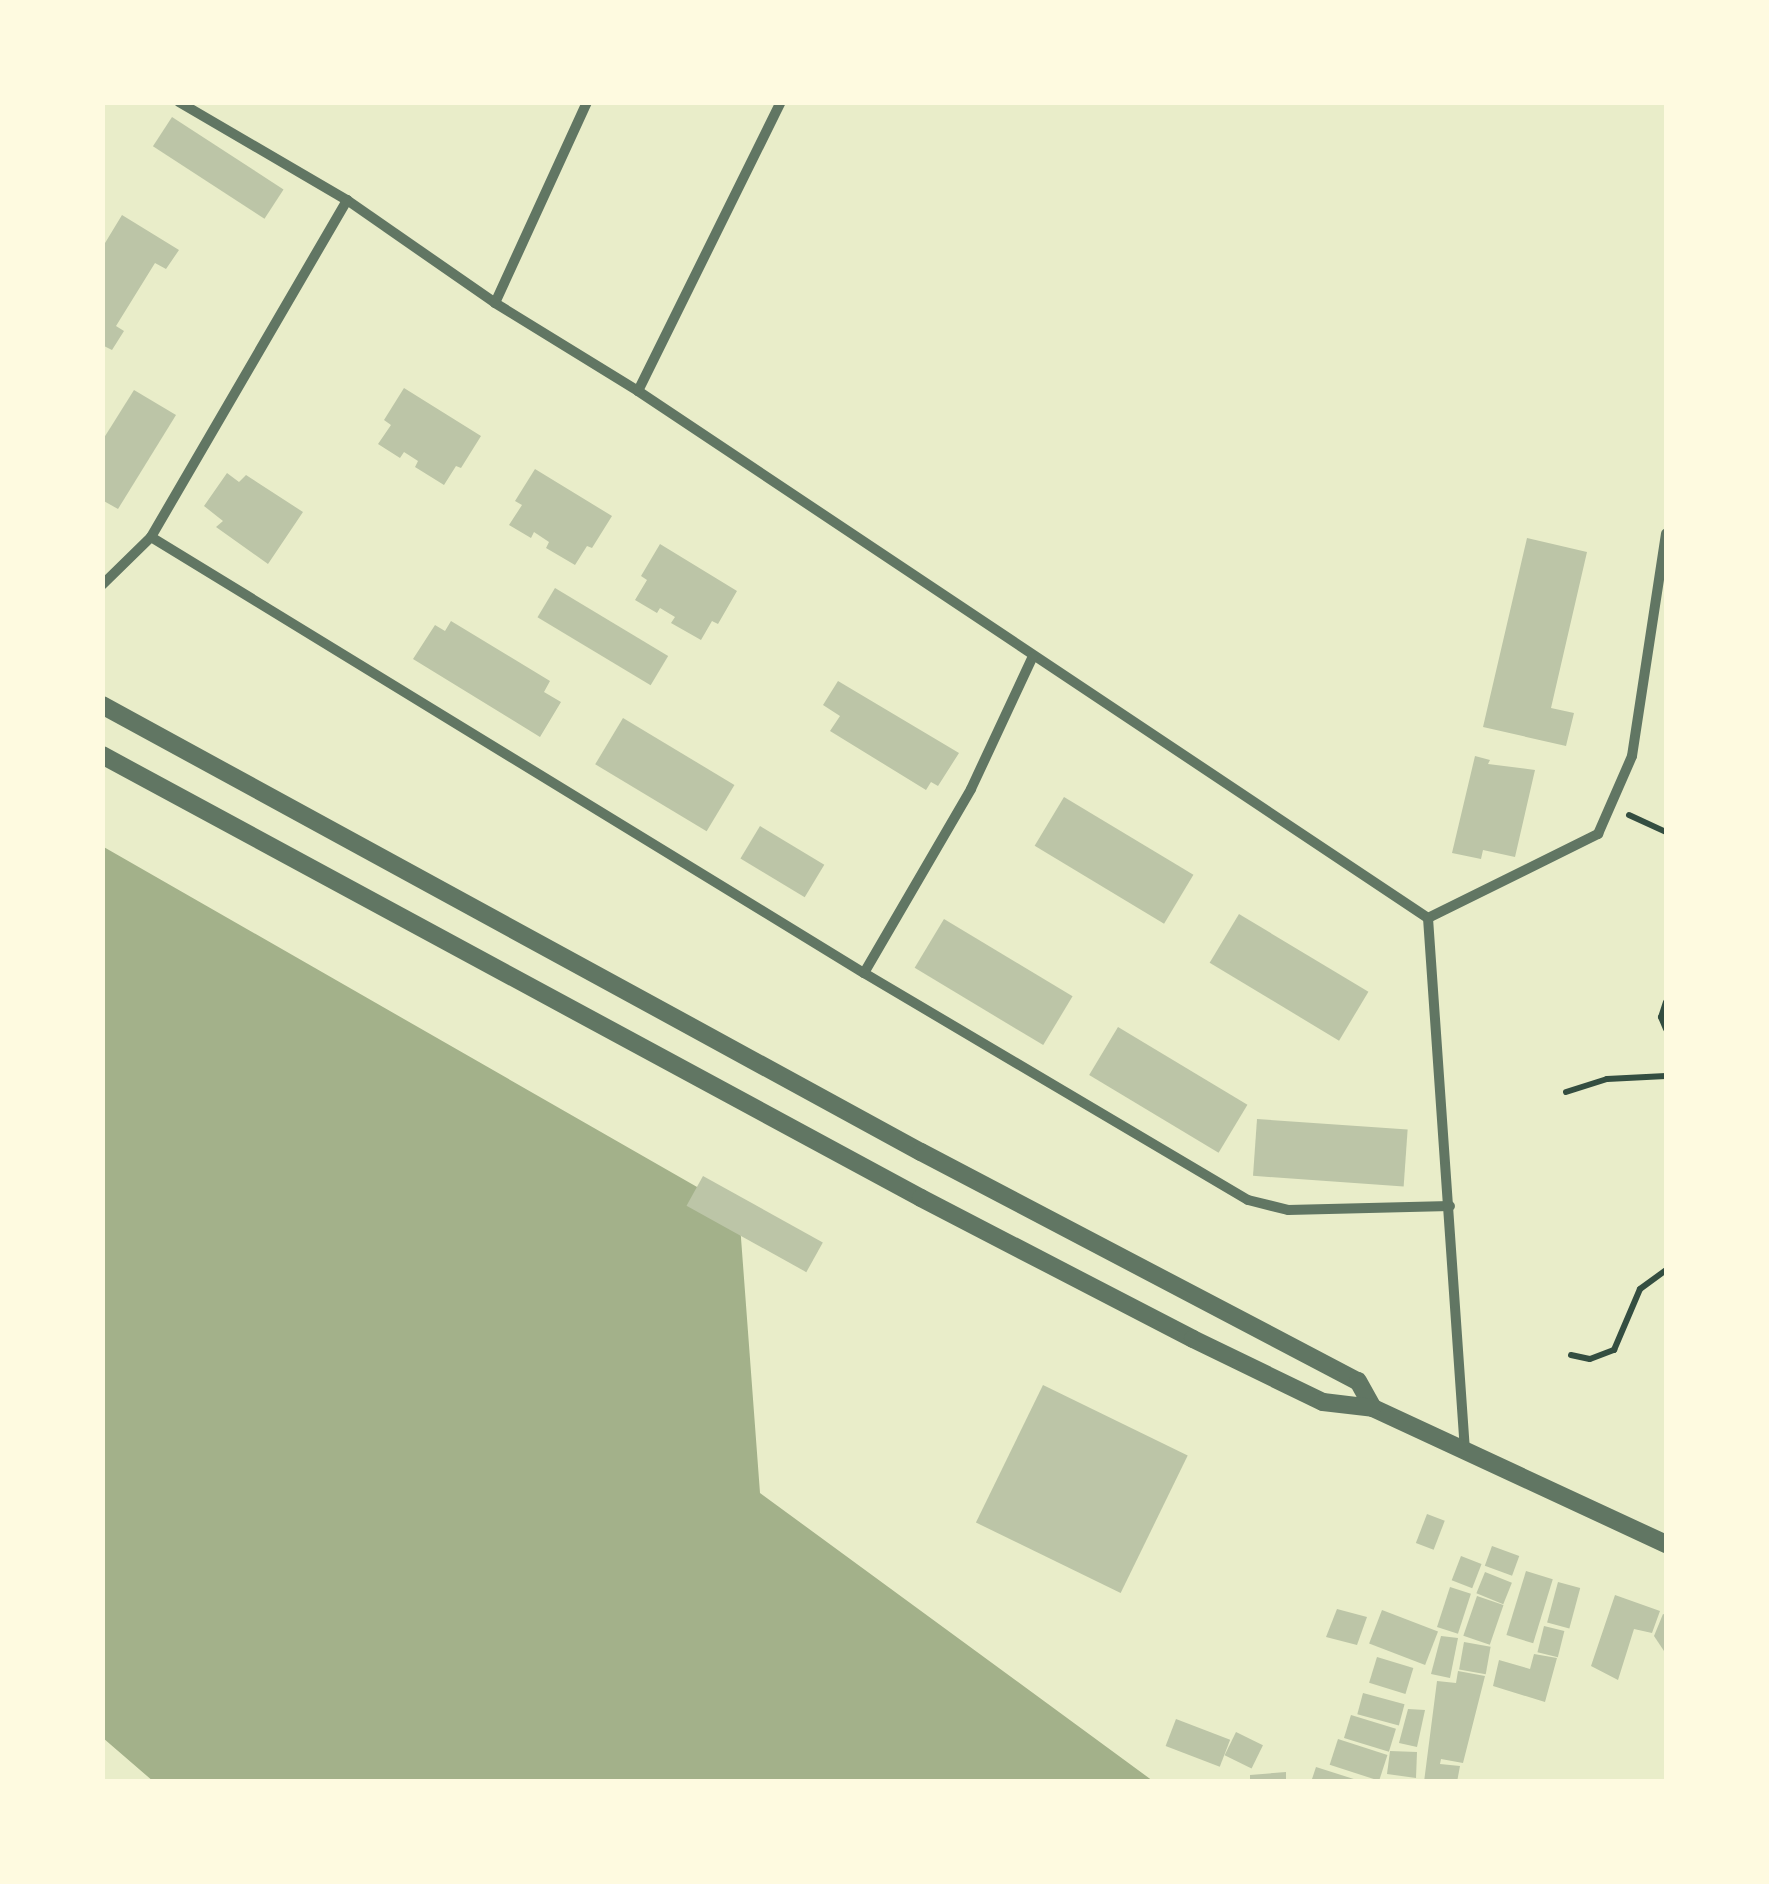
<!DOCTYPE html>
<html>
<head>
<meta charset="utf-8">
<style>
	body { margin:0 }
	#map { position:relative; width:1769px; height:1884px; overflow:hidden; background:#e9edc9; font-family:Raleway,sans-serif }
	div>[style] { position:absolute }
	.water>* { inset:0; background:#a3b18a }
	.building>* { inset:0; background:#bcc5a7; transform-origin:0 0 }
	.path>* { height:6px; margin:-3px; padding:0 3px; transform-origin:3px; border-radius:3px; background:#344e41 }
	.minor>* { height:10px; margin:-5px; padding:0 5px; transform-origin:5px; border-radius:5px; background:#617663 }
	.tertiary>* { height:18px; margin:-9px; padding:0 9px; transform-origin:9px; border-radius:9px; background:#617663 }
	span { translate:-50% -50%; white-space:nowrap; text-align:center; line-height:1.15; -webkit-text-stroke:9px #fefae0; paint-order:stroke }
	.frame { position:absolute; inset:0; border:105px solid #fefae0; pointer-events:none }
</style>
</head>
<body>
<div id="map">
	<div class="water">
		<i style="clip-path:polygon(102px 846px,739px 1211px,760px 1493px,1153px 1781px,154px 1782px,103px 1738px)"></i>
	</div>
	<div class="building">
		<i style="left:172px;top:117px;width:133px;height:35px;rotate:33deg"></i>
		<i style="clip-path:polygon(122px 215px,179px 250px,166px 269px,155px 263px,116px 326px,124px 331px,112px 350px,102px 345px,102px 248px)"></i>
		<i style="clip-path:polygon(404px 388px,481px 436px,461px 468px,456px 466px,444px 485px,415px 467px,418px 461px,404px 452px,400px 458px,378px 444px,391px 425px,384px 420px)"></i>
		<i style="clip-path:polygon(134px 390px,176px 415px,118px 509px,102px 500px,102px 441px)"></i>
		<i style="clip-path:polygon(535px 469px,612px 516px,592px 548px,587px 546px,575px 565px,546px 548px,549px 542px,534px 532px,531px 538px,509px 525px,522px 505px,515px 501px)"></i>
		<i style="clip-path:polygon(227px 473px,239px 482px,246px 475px,303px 512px,268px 564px,216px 527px,223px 521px,204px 506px)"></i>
		<i style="clip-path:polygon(1527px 538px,1587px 552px,1551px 708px,1574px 713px,1566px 746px,1483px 727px)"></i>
		<i style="clip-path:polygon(660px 544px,737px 591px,718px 624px,712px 621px,701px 640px,671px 623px,675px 617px,660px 608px,657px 613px,635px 600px,647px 580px,641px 576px)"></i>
		<i style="left:555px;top:588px;width:132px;height:34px;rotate:31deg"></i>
		<i style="clip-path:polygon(451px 621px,550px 681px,544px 692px,561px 702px,540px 737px,413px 659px,435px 625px,445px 631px)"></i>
		<i style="clip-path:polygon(838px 681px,959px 753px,938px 786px,931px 782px,926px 790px,830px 731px,840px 716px,823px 705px)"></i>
		<i style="left:623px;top:718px;width:130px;height:54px;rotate:31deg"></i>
		<i style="clip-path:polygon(1475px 756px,1490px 760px,1488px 764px,1535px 770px,1515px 857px,1483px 850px,1481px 859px,1452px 853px)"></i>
		<i style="left:1064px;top:797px;width:151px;height:57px;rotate:31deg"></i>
		<i style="left:760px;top:826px;width:75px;height:38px;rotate:31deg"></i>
		<i style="left:1239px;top:914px;width:151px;height:57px;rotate:31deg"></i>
		<i style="left:944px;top:919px;width:150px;height:57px;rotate:31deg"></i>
		<i style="left:1118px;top:1027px;width:151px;height:56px;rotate:31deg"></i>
		<i style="left:1257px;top:1119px;width:151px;height:57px;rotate:4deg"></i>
		<i style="left:703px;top:1176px;width:137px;height:34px;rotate:29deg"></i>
		<i style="left:1043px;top:1385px;width:161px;height:153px;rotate:26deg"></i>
		<i style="left:1427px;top:1514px;width:19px;height:31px;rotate:21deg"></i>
		<i style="left:1492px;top:1546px;width:29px;height:21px;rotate:20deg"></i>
		<i style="left:1461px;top:1556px;width:22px;height:26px;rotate:21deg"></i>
		<i style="left:1526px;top:1571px;width:28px;height:67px;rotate:17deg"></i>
		<i style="left:1485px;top:1572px;width:29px;height:23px;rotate:22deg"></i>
		<i style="left:1558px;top:1582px;width:23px;height:42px;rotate:15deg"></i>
		<i style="left:1450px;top:1587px;width:22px;height:42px;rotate:18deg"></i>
		<i style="clip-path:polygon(1615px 1595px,1660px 1611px,1652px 1633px,1634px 1629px,1618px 1680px,1591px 1666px)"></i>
		<i style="left:1477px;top:1596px;width:28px;height:42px;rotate:19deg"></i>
		<i style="clip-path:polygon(1337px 1609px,1367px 1617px,1357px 1645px,1326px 1637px)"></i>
		<i style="left:1382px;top:1610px;width:60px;height:36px;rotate:21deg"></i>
		<i style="clip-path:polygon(1663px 1614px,1666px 1615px,1666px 1654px,1654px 1636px)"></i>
		<i style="left:1544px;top:1626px;width:21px;height:27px;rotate:14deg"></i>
		<i style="clip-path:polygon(1441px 1636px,1458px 1638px,1450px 1678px,1431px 1674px)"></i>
		<i style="left:1464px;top:1642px;width:27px;height:28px;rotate:10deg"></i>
		<i style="clip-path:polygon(1534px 1654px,1557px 1658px,1545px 1702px,1493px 1686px,1499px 1660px,1530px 1669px)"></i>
		<i style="left:1377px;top:1657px;width:38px;height:27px;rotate:17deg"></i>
		<i style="clip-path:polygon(1458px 1671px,1485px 1676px,1463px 1763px,1441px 1759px,1440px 1764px,1460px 1766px,1457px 1782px,1424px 1782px,1437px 1681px,1456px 1683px)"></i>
		<i style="left:1363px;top:1693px;width:43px;height:22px;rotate:15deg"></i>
		<i style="clip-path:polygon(1408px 1709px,1425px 1710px,1417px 1747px,1399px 1743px)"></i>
		<i style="left:1351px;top:1715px;width:47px;height:24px;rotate:17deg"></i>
		<i style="left:1176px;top:1719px;width:58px;height:29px;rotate:21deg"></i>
		<i style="left:1236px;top:1732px;width:30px;height:26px;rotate:26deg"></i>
		<i style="left:1338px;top:1739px;width:52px;height:27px;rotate:18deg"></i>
		<i style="clip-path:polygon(1390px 1751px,1417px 1752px,1416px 1778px,1387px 1774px)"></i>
		<i style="clip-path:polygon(1316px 1767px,1360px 1781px,1360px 1782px,1311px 1782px)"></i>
		<i style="clip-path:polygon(1286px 1772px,1286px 1782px,1250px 1782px,1250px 1775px)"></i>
	</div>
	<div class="path">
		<i style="left:1629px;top:815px;width:41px;rotate:24.7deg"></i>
		<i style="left:1666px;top:1002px;width:16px;rotate:108deg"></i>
		<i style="left:1661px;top:1017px;width:13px;rotate:67deg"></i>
		<i style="left:1566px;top:1092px;width:43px;rotate:-17.6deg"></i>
		<i style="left:1607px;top:1079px;width:59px;rotate:-2.9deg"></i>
		<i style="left:1571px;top:1355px;width:19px;rotate:12deg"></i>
		<i style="left:1590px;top:1359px;width:26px;rotate:-21deg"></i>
		<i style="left:1614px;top:1350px;width:66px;rotate:-66.9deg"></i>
		<i style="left:1640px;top:1289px;width:32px;rotate:-36deg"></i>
	</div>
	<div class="minor">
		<i style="left:179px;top:102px;width:194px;rotate:30.3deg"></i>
		<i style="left:347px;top:200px;width:180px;rotate:34.8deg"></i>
		<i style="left:495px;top:303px;width:168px;rotate:31.6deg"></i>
		<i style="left:638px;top:391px;width:950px;rotate:33.71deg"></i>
		<i style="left:1428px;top:918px;width:190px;rotate:-26.3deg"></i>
		<i style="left:1598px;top:834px;width:85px;rotate:-66.4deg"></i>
		<i style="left:1632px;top:756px;width:225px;rotate:-81.3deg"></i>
		<i style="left:495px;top:303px;width:221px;rotate:-65.4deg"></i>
		<i style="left:638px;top:391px;width:322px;rotate:-63.7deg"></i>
		<i style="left:151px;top:537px;width:836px;rotate:31.45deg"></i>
		<i style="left:864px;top:973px;width:446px;rotate:30.6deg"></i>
		<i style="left:1248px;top:1200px;width:41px;rotate:14deg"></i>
		<i style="left:1288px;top:1210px;width:162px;rotate:-1.4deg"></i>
		<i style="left:102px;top:585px;width:69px;rotate:-44.4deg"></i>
		<i style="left:151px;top:537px;width:390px;rotate:-59.8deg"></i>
		<i style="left:1428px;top:918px;width:534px;rotate:86.03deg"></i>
		<i style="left:864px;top:973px;width:213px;rotate:-59.8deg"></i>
		<i style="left:971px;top:789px;width:145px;rotate:-65deg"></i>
	</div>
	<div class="tertiary">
		<i style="left:102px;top:705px;width:933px;rotate:28.63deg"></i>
		<i style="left:921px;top:1152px;width:493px;rotate:27.7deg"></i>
		<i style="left:1358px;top:1381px;width:31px;rotate:61deg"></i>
		<i style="left:1373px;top:1408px;width:323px;rotate:24.9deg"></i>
		<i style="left:102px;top:755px;width:931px;rotate:28.41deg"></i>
		<i style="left:921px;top:1198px;width:306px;rotate:27.4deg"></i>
		<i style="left:1193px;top:1339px;width:144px;rotate:25.9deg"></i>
		<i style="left:1323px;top:1402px;width:50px;rotate:6.8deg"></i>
	</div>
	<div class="frame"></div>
</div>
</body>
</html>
